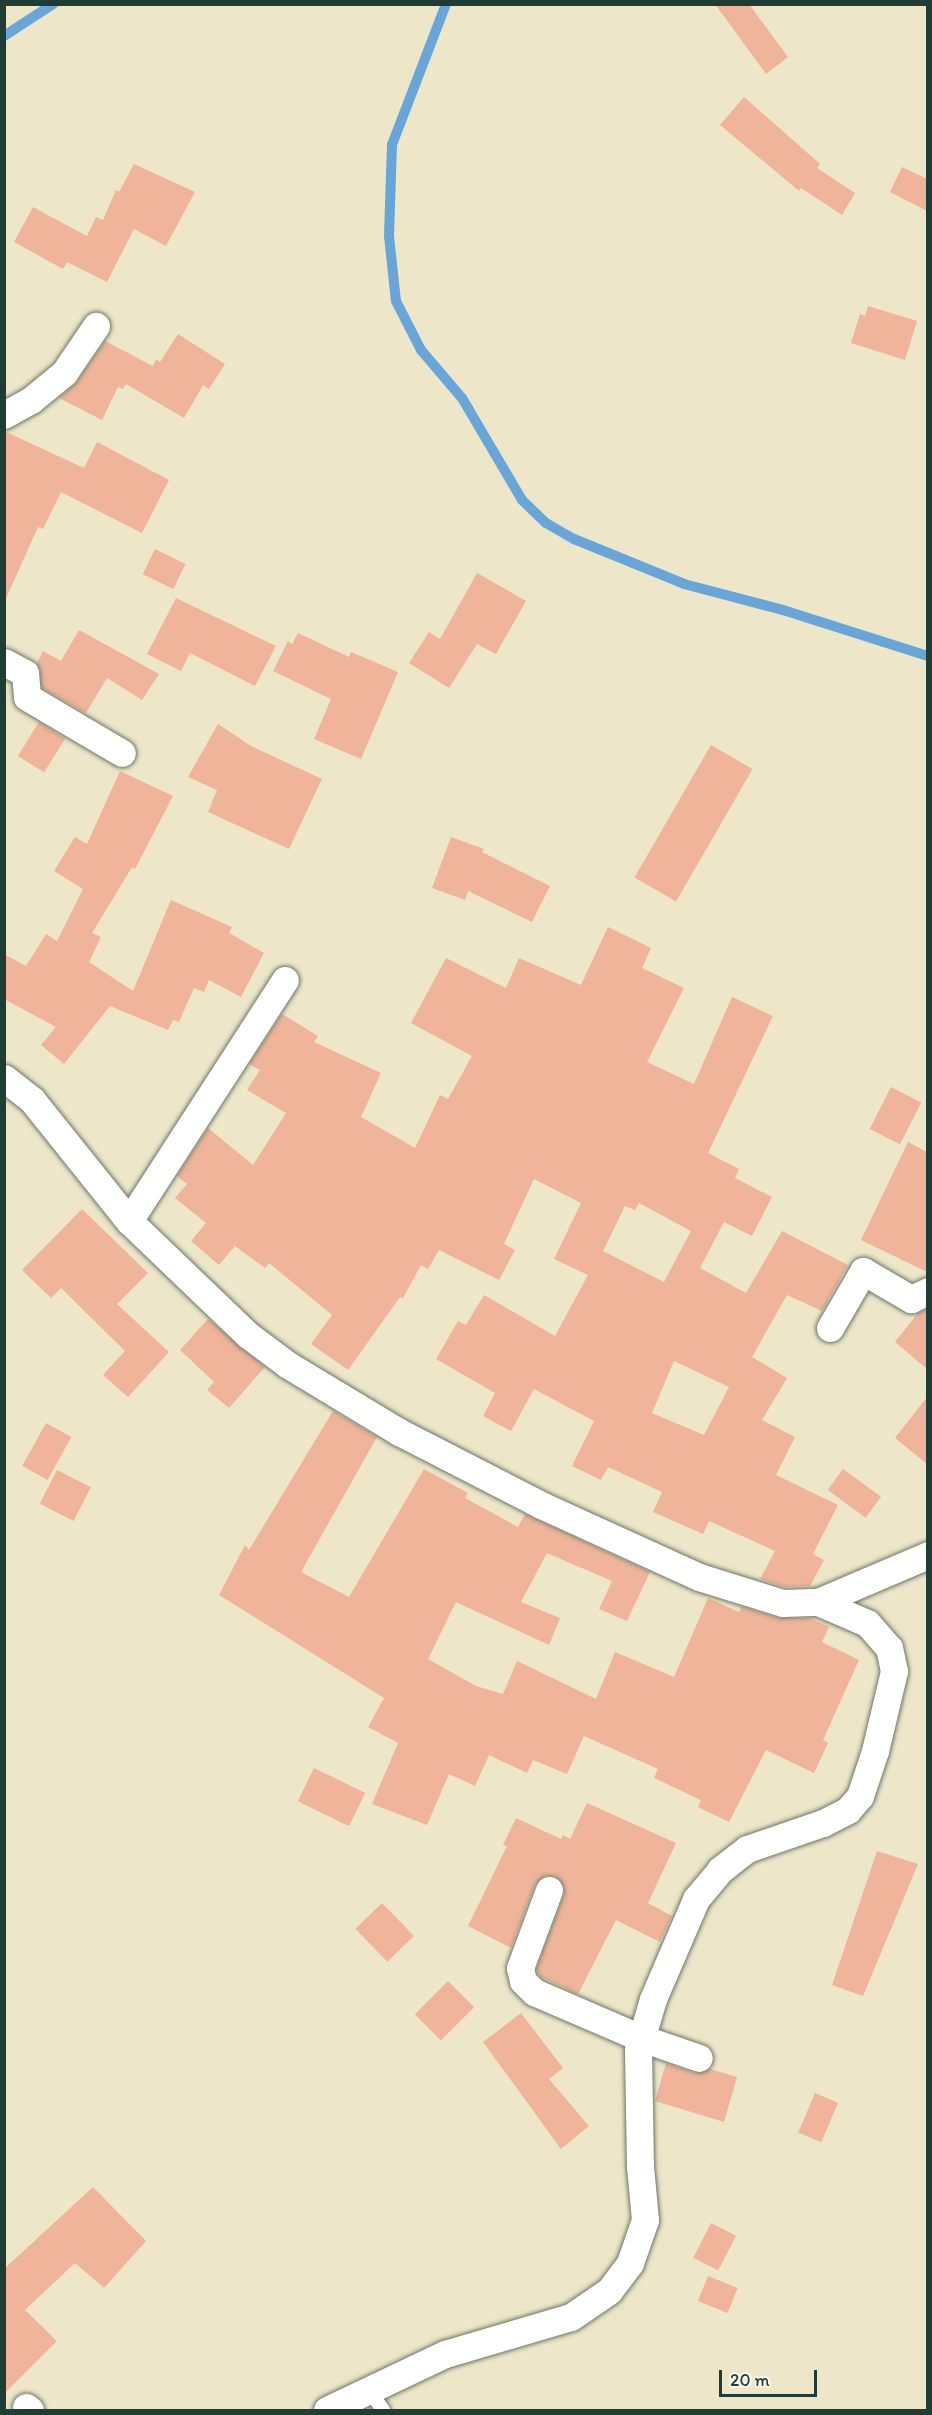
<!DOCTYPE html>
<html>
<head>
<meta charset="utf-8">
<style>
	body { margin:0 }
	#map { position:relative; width:932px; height:2415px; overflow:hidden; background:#eee6c8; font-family:Itim,sans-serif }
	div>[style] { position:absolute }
	.stream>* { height:10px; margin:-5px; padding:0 5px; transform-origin:5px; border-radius:5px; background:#68a5d9 }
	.building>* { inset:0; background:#efb499; transform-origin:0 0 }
	.roads { filter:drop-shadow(0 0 2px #677868) drop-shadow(0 0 2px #677868) }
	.service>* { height:14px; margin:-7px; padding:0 7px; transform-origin:7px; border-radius:7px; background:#fff }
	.minor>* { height:27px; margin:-13.5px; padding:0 13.5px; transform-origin:13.5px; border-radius:13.5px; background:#fff }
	span { translate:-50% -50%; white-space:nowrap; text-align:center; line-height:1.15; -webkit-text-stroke:4.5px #fbf7ec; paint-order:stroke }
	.frame { position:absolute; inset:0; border:6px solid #1f3d34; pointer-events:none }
	.scale { position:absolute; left:719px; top:2370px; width:98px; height:27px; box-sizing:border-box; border:3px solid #1f3d34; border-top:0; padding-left:8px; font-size:18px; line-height:21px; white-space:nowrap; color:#1f3d34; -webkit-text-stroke:4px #fbf7ec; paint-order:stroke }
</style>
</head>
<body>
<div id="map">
	<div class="stream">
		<i style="left:446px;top:4px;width:151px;rotate:111deg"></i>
		<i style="left:392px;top:145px;width:91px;rotate:91.9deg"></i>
		<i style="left:389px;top:236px;width:65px;rotate:83.9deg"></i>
		<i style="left:396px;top:301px;width:55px;rotate:63deg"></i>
		<i style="left:421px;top:350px;width:63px;rotate:49.5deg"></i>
		<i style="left:462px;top:398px;width:118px;rotate:59.5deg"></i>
		<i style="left:522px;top:500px;width:33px;rotate:44deg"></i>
		<i style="left:546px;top:523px;width:32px;rotate:30deg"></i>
		<i style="left:574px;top:539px;width:119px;rotate:22.2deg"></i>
		<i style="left:684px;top:584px;width:102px;rotate:14.7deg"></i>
		<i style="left:783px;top:610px;width:152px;rotate:17.6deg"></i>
		<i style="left:4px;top:36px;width:59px;rotate:-33.1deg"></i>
	</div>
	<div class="building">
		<i style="clip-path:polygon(715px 4px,749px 4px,788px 57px,766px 74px)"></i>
		<i style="clip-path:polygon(744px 97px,820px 164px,817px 168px,855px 193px,842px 215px,801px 188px,799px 191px,720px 125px)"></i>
		<i style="clip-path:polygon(134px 164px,195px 192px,166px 246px,134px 229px,107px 282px,67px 262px,63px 269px,14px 242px,33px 207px,87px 236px,96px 217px,103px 220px,116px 190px,119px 192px)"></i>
		<i style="clip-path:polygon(902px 167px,927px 179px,927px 211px,890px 192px)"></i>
		<i style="clip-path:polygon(868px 306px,917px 321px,905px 360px,851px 343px,860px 314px,865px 316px)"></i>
		<i style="clip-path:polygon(178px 334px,225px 364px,209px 389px,203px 385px,184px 418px,126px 384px,123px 389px,118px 387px,102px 420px,59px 398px,77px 382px,105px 341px,153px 366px,156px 359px,160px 362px)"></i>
		<i style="clip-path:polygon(4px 431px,84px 468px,97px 442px,169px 480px,142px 533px,61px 492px,43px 529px,38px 527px,4px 603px)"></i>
		<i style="left:155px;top:549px;width:34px;height:28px;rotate:26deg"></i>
		<i style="clip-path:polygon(477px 573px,526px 601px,496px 654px,477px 644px,449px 688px,409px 663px,429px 632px,440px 639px)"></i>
		<i style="clip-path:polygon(176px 598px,276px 646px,255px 686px,190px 653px,181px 671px,147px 654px)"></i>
		<i style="clip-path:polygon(79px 630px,159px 674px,142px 700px,107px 678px,86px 713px,42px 688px,37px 663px,43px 651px,61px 661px)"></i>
		<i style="clip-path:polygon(298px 633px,349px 657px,351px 652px,398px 672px,361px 759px,314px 739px,331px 699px,273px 671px,288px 641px,292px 644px)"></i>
		<i style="left:39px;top:722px;width:31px;height:40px;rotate:32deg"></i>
		<i style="clip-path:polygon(218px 724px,251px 746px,322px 779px,289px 849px,208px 812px,217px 790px,188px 777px)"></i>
		<i style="left:711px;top:745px;width:48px;height:153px;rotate:30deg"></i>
		<i style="clip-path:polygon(120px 771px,173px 796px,135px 869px,132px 867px,92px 933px,101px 937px,89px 962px,133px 991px,171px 900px,232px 927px,229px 933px,264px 953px,241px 997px,209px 980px,204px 992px,194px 988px,179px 1022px,173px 1020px,168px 1030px,110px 1006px,64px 1064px,41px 1045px,56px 1027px,4px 999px,4px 954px,26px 966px,46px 934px,57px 941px,83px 889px,54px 871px,75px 837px,87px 844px)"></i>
		<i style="clip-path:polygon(451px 837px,484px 849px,482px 852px,550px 886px,532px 922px,468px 891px,465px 900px,432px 888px)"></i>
		<i style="clip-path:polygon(evenodd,608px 927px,651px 948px,642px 968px,684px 988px,647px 1062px,694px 1084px,732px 997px,773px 1016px,708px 1153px,739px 1169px,735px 1178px,772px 1197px,752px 1236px,724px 1222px,700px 1268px,746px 1293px,782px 1231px,848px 1265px,822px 1311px,787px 1295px,752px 1357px,787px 1378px,762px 1420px,795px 1437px,776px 1475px,838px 1505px,813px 1554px,824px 1560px,810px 1586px,785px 1587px,760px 1579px,775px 1551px,709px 1521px,703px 1534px,653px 1512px,662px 1492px,608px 1467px,601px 1480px,572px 1466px,594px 1421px,534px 1389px,511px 1431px,483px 1416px,495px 1393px,436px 1359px,458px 1321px,466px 1325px,484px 1295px,555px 1336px,588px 1275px,554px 1259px,581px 1203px,534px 1179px,504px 1244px,515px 1250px,499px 1280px,439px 1250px,428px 1269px,421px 1265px,403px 1298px,400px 1297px,348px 1370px,311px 1344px,332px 1315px,269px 1263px,265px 1268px,235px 1246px,219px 1265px,191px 1241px,206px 1223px,175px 1198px,187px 1184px,177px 1176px,208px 1128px,253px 1165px,286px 1113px,247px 1090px,260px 1070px,249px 1064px,282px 1014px,318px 1036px,314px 1042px,381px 1073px,361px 1117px,415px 1148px,440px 1095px,448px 1099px,472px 1056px,411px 1023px,446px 958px,506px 988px,519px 958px,581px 985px,608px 927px,639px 1203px,691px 1231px,664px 1282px,603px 1251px,625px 1206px,635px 1210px,639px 1203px,608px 927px,674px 1361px,729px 1387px,704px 1435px,652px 1413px,674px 1361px)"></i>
		<i style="left:891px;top:1087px;width:34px;height:47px;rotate:27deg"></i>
		<i style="clip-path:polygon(908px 1142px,927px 1152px,927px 1272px,861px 1240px)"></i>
		<i style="clip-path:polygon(82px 1209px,148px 1273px,117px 1304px,169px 1352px,128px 1397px,103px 1375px,125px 1351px,61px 1288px,51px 1298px,22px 1270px)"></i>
		<i style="clip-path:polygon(927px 1309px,927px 1369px,895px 1342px,918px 1313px)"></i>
		<i style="clip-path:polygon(208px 1319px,265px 1367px,229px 1408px,207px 1390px,214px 1382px,180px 1350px)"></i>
		<i style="clip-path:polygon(927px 1397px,927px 1464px,895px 1438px)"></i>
		<i style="clip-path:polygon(333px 1411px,377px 1437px,301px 1572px,349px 1597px,424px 1469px,468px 1493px,465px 1498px,518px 1527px,525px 1514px,650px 1572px,627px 1621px,599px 1609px,612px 1581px,547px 1553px,521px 1602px,560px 1618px,549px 1645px,456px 1602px,428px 1659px,476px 1686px,503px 1694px,517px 1661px,596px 1699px,615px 1652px,674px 1677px,708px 1598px,739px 1612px,742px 1607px,779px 1618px,810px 1618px,829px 1627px,822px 1642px,859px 1660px,823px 1740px,828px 1743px,814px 1773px,766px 1750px,729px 1822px,698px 1807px,701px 1800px,654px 1778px,658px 1769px,584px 1736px,567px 1774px,533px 1760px,527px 1773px,489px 1755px,475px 1786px,449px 1774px,427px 1825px,372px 1804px,398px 1743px,368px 1727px,384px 1698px,219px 1595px,245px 1545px,249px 1550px)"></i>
		<i style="left:46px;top:1423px;width:29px;height:49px;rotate:29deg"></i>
		<i style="left:843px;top:1469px;width:47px;height:26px;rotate:36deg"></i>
		<i style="left:57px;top:1470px;width:38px;height:38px;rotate:27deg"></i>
		<i style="left:314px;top:1768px;width:57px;height:37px;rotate:26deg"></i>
		<i style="clip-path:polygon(587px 1803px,676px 1843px,648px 1903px,672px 1916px,660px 1942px,616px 1920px,578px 1994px,541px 1977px,536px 1969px,564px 1895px,564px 1887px,555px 1876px,546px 1875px,535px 1884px,511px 1948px,468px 1926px,507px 1846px,503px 1845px,516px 1818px,561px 1839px,563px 1835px,570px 1839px)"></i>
		<i style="clip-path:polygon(877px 1851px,918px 1864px,863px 1996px,832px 1985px)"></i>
		<i style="left:382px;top:1903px;width:46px;height:37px;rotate:46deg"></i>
		<i style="left:448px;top:1981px;width:37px;height:47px;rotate:45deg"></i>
		<i style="clip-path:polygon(521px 2013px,563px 2068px,549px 2079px,589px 2126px,561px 2149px,483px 2042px)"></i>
		<i style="clip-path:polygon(666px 2063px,694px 2073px,710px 2069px,737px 2077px,724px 2122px,655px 2101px)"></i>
		<i style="left:815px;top:2093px;width:25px;height:43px;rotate:23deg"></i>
		<i style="clip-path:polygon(93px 2187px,146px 2241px,104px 2288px,75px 2263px,25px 2310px,57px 2341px,4px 2394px,4px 2269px)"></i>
		<i style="left:711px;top:2223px;width:28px;height:39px;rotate:27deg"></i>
		<i style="left:708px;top:2276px;width:32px;height:27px;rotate:22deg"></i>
	</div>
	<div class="roads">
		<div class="service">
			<i style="left:368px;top:2389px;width:26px;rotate:54deg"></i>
		</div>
		<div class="minor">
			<i style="left:4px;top:415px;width:31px;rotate:-29deg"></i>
			<i style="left:31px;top:400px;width:43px;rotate:-39.3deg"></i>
			<i style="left:64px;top:373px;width:57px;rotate:-55.8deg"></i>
			<i style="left:4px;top:662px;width:24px;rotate:28deg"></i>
			<i style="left:25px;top:673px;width:24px;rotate:85deg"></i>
			<i style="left:27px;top:697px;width:110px;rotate:30.5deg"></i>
			<i style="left:4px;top:1078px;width:36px;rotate:38deg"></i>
			<i style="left:32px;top:1100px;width:155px;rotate:51.3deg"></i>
			<i style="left:129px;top:1221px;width:165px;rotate:43.8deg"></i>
			<i style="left:248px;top:1335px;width:50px;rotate:36.9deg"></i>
			<i style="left:288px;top:1365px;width:130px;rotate:31.1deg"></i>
			<i style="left:399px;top:1432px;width:160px;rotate:27.2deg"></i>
			<i style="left:541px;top:1505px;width:174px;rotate:24.5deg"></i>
			<i style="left:699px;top:1577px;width:88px;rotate:17.2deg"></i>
			<i style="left:783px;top:1603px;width:35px;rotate:-2deg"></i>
			<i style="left:818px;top:1602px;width:120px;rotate:-23.1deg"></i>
			<i style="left:129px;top:1221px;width:287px;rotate:-57.1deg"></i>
			<i style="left:830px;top:1328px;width:66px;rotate:-59.9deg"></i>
			<i style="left:863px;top:1271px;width:56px;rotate:30.3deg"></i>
			<i style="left:911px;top:1299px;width:19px;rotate:-25deg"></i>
			<i style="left:549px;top:1890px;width:83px;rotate:110.4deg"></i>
			<i style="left:520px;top:1968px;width:13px;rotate:77deg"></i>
			<i style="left:523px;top:1981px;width:16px;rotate:45deg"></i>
			<i style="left:534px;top:1992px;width:116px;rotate:23.3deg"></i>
			<i style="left:641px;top:2038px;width:61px;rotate:19deg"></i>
			<i style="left:26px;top:2407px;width:5px;rotate:37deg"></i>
			<i style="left:327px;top:2410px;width:131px;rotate:-25.4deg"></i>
			<i style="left:445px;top:2354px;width:131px;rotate:-16.4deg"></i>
			<i style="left:571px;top:2317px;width:46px;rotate:-34.4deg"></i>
			<i style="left:609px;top:2291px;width:35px;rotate:-53deg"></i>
			<i style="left:630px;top:2263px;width:46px;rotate:-70.8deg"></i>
			<i style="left:645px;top:2220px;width:54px;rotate:-95.3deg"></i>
			<i style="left:640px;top:2166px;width:116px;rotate:-91deg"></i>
			<i style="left:638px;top:2050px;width:53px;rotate:-73.6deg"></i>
			<i style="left:653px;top:1999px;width:109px;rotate:-66.7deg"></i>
			<i style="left:696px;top:1899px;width:38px;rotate:-50deg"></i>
			<i style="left:720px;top:1870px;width:34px;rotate:-38deg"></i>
			<i style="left:747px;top:1849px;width:80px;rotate:-18.9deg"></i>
			<i style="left:823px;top:1823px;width:28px;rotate:-27deg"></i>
			<i style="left:848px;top:1810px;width:18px;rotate:-49deg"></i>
			<i style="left:860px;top:1796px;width:47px;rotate:-71.6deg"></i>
			<i style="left:875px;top:1751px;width:82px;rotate:-76.6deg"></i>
			<i style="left:894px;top:1671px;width:24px;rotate:-102deg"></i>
			<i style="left:889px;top:1648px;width:33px;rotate:-131deg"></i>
			<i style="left:867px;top:1623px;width:53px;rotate:-156.8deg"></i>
		</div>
	</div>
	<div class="frame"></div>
	<div class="scale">20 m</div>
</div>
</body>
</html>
